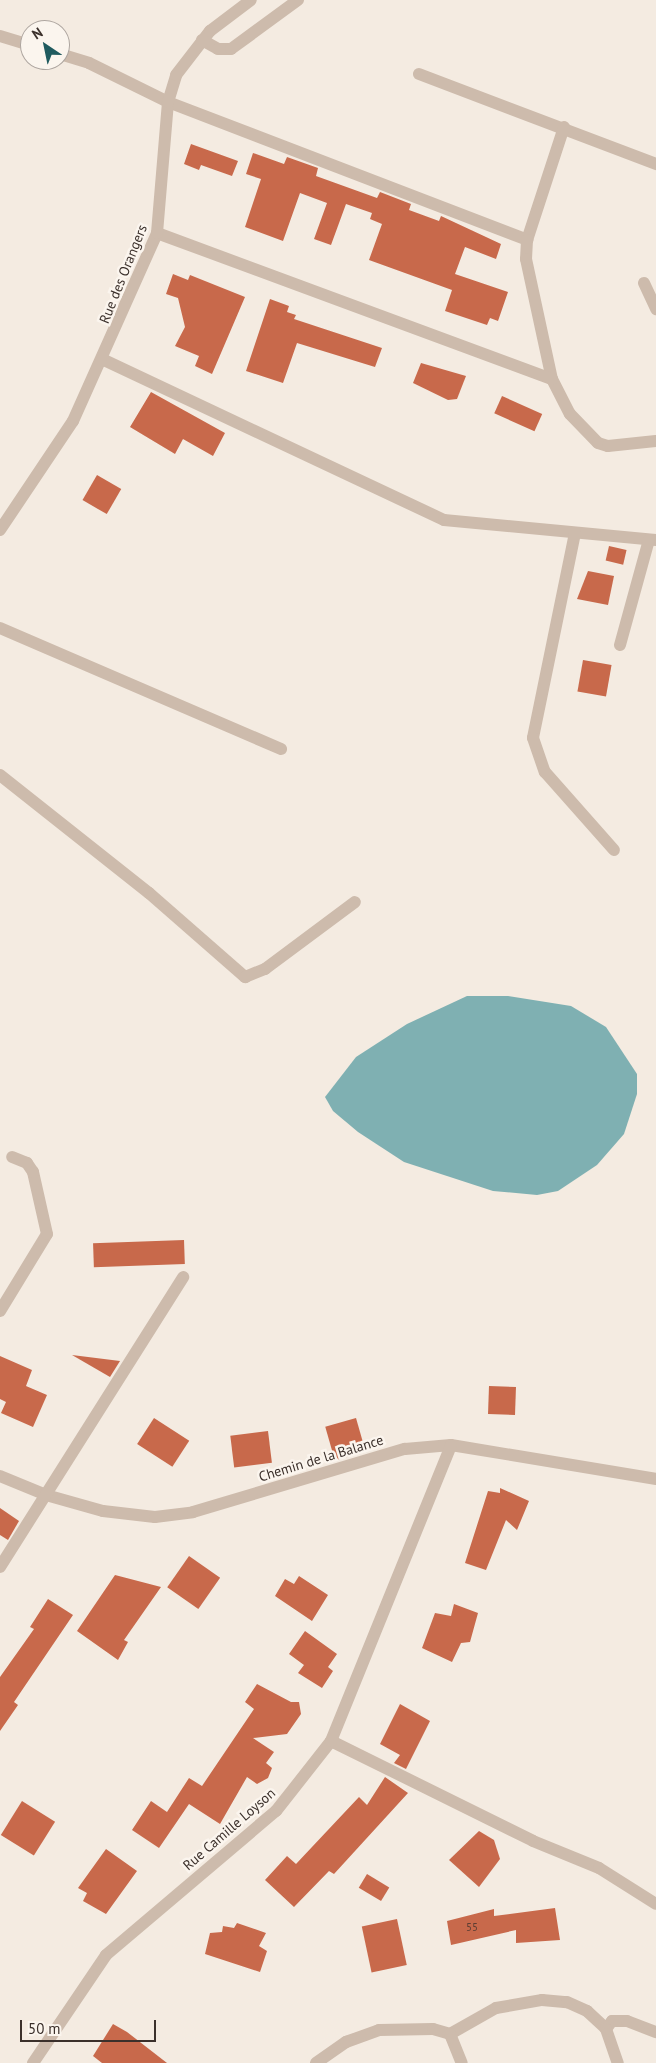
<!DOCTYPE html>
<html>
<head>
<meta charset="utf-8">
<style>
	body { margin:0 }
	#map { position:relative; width:656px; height:2063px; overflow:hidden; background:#f4ebe1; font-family:"PT Sans",sans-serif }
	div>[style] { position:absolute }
	.water>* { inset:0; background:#7fb0b2 }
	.building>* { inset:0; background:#c8694b; transform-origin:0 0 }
	.minor>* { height:12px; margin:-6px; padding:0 6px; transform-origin:6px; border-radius:6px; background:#cdbbac }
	span { translate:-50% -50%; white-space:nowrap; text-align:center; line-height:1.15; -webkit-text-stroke:5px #fbf5ee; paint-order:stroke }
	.number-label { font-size:11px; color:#5e3e33 }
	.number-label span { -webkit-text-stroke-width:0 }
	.street-label { font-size:14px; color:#3b302b }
	.north { position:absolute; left:20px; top:20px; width:50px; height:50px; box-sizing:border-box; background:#fbf5ee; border:1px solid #aea6a0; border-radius:50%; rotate:326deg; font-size:14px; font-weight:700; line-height:20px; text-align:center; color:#3b302b }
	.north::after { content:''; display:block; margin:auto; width:18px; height:22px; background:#1f5a5e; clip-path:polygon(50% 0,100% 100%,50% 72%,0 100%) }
	.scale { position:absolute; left:20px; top:2020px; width:136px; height:22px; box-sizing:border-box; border:2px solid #3b302b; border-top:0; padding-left:6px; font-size:15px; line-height:18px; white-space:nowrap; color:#3b302b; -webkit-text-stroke:4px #fbf5ee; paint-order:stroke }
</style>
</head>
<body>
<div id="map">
	<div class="water">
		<i style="clip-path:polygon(467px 996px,508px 996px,571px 1006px,606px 1027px,637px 1074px,637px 1094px,624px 1134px,597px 1165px,558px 1191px,537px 1195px,493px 1191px,404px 1162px,358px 1132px,333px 1111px,325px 1097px,356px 1057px,407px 1024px)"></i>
	</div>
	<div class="building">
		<i style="clip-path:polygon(191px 144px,238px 161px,232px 176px,201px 165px,199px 170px,184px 164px)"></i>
		<i style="clip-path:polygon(253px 153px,284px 164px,287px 157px,318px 168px,316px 176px,377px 198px,380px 192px,411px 204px,409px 210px,439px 221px,441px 216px,501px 244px,496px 259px,465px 247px,455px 274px,508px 292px,498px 321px,490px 318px,487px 325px,445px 311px,452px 290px,369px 260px,382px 224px,370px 219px,372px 213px,346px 204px,331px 245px,314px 239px,327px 203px,300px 193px,283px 241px,245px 227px,261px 179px,246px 174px)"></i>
		<i style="clip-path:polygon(173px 274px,188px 280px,190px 275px,245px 297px,212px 374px,195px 366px,199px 356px,175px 346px,185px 327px,178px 298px,166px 294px)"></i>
		<i style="clip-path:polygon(270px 299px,289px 306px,287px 312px,296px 315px,294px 319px,382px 348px,375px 367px,297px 343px,283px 383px,246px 371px)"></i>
		<i style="clip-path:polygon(421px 363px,466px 376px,457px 399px,448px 400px,413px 383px)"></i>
		<i style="clip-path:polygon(151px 392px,225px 433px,213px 456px,183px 439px,175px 454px,130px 427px)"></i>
		<i style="left:502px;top:396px;width:44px;height:19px;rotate:24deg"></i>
		<i style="left:97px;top:475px;width:28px;height:29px;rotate:30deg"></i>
		<i style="left:609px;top:546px;width:18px;height:15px;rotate:13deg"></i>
		<i style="clip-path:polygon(588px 571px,614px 576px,608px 605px,577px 599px)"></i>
		<i style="left:583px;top:660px;width:29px;height:32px;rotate:10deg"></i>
		<i style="left:184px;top:1240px;width:24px;height:91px;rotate:88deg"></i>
		<i style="clip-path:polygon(72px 1355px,120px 1361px,110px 1377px)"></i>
		<i style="clip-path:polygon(0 1356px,32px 1370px,26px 1386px,47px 1395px,33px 1427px,1px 1413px,6px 1402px,0 1399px)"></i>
		<i style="left:489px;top:1386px;width:27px;height:28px;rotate:2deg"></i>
		<i style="left:154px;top:1418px;width:42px;height:31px;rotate:33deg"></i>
		<i style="left:356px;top:1418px;width:35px;height:32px;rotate:74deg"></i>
		<i style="left:268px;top:1431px;width:32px;height:38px;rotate:83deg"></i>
		<i style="clip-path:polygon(500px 1488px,529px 1501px,517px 1530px,506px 1520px,486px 1570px,465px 1563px,488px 1491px,500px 1493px)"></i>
		<i style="clip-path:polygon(0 1508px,19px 1521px,8px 1540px,0 1535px)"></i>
		<i style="left:189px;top:1556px;width:38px;height:38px;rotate:35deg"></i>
		<i style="clip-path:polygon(115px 1575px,161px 1587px,124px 1640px,128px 1642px,118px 1660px,77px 1631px)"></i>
		<i style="clip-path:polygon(299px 1576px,328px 1595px,312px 1621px,275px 1596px,285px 1579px,294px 1584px)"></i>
		<i style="clip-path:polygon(48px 1599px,73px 1615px,14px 1702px,18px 1705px,0 1731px,0 1677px,34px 1629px,30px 1627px)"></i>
		<i style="clip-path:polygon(454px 1604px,478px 1613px,470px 1642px,461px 1643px,452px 1662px,422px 1648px,435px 1613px,451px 1616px)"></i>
		<i style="clip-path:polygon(305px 1631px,337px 1654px,328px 1667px,333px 1671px,322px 1688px,298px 1673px,304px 1665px,289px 1654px)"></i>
		<i style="clip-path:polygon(257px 1684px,291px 1702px,299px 1702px,301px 1714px,287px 1734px,253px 1738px,274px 1752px,266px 1763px,272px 1768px,268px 1778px,257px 1784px,247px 1777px,220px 1824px,189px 1804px,159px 1848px,132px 1830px,151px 1801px,167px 1812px,189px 1778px,202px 1786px,254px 1709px,245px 1702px)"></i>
		<i style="clip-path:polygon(400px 1704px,430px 1721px,406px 1769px,394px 1763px,400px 1755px,380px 1744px)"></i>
		<i style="clip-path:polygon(385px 1777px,408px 1793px,334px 1874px,329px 1871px,294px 1907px,265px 1880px,287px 1856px,296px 1864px,359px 1797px,367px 1805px)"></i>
		<i style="left:22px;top:1801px;width:39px;height:40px;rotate:32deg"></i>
		<i style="clip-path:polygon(479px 1831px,494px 1840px,500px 1859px,479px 1887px,449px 1860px)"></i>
		<i style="clip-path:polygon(106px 1849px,137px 1871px,106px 1914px,83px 1901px,87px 1893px,78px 1888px)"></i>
		<i style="left:367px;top:1874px;width:26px;height:16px;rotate:31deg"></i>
		<i style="clip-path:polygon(555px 1908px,560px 1940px,516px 1943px,516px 1930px,451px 1945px,447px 1921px,494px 1909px,494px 1916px)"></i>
		<i style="left:397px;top:1919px;width:47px;height:36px;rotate:78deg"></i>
		<i style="clip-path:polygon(237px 1923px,266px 1933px,259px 1946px,267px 1951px,260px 1972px,205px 1954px,210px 1933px,222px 1932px,223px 1926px,234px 1928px)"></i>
		<i style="clip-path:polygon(113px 2024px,127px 2032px,167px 2063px,102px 2063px,93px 2056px)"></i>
	</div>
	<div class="minor">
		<i style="left:0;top:36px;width:31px;rotate:17deg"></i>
		<i style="left:202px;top:40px;width:18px;rotate:29deg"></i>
		<i style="left:218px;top:49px;width:13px"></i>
		<i style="left:231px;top:49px;width:83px;rotate:-36.2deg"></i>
		<i style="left:60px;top:54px;width:30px;rotate:17deg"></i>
		<i style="left:89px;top:63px;width:88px;rotate:26.3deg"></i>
		<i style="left:168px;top:102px;width:385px;rotate:21deg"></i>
		<i style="left:419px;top:74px;width:254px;rotate:20.8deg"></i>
		<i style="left:564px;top:127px;width:119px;rotate:108.1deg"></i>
		<i style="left:527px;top:240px;width:19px;rotate:93deg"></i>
		<i style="left:526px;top:259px;width:123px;rotate:77.8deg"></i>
		<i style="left:552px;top:379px;width:39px;rotate:63deg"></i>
		<i style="left:570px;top:414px;width:40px;rotate:46deg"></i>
		<i style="left:598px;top:443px;width:10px;rotate:17deg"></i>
		<i style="left:608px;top:446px;width:48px;rotate:-5.9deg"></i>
		<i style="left:157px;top:233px;width:421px;rotate:20.3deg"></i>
		<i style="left:644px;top:283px;width:29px;rotate:65deg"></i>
		<i style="left:104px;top:360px;width:376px;rotate:25.2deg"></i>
		<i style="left:444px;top:520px;width:213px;rotate:5.4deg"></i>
		<i style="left:0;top:530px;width:131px;rotate:-56.2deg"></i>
		<i style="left:73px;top:421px;width:206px;rotate:-65.9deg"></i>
		<i style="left:157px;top:233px;width:131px;rotate:-85.2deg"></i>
		<i style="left:168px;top:102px;width:28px;rotate:-73deg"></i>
		<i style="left:176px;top:75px;width:56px;rotate:-52.3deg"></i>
		<i style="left:210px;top:31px;width:51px;rotate:-37.1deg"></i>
		<i style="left:575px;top:533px;width:209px;rotate:101.6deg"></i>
		<i style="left:533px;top:738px;width:36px;rotate:71deg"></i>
		<i style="left:545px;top:772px;width:104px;rotate:48.5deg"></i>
		<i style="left:0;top:628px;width:306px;rotate:23.3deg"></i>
		<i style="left:620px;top:645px;width:109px;rotate:-74.6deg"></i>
		<i style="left:0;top:775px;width:190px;rotate:38.4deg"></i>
		<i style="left:149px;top:893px;width:128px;rotate:41.2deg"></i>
		<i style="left:245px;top:977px;width:22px;rotate:-22deg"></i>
		<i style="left:265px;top:969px;width:112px;rotate:-36.7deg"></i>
		<i style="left:0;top:1311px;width:90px;rotate:-58.6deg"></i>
		<i style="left:47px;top:1234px;width:64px;rotate:-102.7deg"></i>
		<i style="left:33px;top:1172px;width:11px;rotate:-124deg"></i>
		<i style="left:27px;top:1163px;width:16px;rotate:-158deg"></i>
		<i style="left:0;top:1476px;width:50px;rotate:22.4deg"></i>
		<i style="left:46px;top:1495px;width:59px;rotate:15.7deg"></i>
		<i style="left:103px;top:1511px;width:52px;rotate:6.6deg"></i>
		<i style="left:155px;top:1517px;width:38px;rotate:-7deg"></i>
		<i style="left:193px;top:1512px;width:221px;rotate:-16.6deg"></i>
		<i style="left:405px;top:1449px;width:46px;rotate:-5deg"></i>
		<i style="left:451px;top:1445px;width:208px;rotate:9.4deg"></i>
		<i style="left:0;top:1567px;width:343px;rotate:-57.7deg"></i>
		<i style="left:331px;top:1741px;width:225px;rotate:26.3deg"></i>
		<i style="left:533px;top:1841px;width:71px;rotate:22.2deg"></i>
		<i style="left:599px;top:1868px;width:67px;rotate:32.3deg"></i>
		<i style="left:606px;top:2029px;width:10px;rotate:-53deg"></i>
		<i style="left:612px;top:2021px;width:15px"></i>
		<i style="left:627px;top:2021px;width:31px;rotate:21deg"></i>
		<i style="left:450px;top:2034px;width:53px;rotate:-29.5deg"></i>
		<i style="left:496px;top:2008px;width:47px;rotate:-9.9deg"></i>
		<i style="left:542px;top:2000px;width:25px;rotate:5deg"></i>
		<i style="left:567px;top:2002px;width:22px;rotate:24deg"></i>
		<i style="left:587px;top:2011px;width:26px;rotate:43deg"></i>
		<i style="left:606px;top:2029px;width:36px;rotate:71deg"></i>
		<i style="left:33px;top:2063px;width:130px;rotate:-55.9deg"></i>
		<i style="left:106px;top:1955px;width:223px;rotate:-40.3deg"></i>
		<i style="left:276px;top:1811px;width:89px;rotate:-51.8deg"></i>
		<i style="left:331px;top:1741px;width:319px;rotate:-67.9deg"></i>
		<i style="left:316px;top:2063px;width:37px;rotate:-35deg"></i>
		<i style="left:346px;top:2042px;width:35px;rotate:-20deg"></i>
		<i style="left:379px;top:2030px;width:54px;rotate:-1.1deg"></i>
		<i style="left:433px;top:2029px;width:18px;rotate:16deg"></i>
		<i style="left:450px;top:2034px;width:31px;rotate:68deg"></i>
	</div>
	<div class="number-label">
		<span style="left:472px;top:1927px">55</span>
	</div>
	<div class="street-label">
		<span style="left:123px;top:274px;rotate:-68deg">Rue des Orangers</span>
		<span style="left:321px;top:1458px;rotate:-17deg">Chemin de la Balance</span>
		<span style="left:229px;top:1829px;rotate:-41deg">Rue Camille Loyson</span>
	</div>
	<div class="north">N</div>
	<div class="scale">50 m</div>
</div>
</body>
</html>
